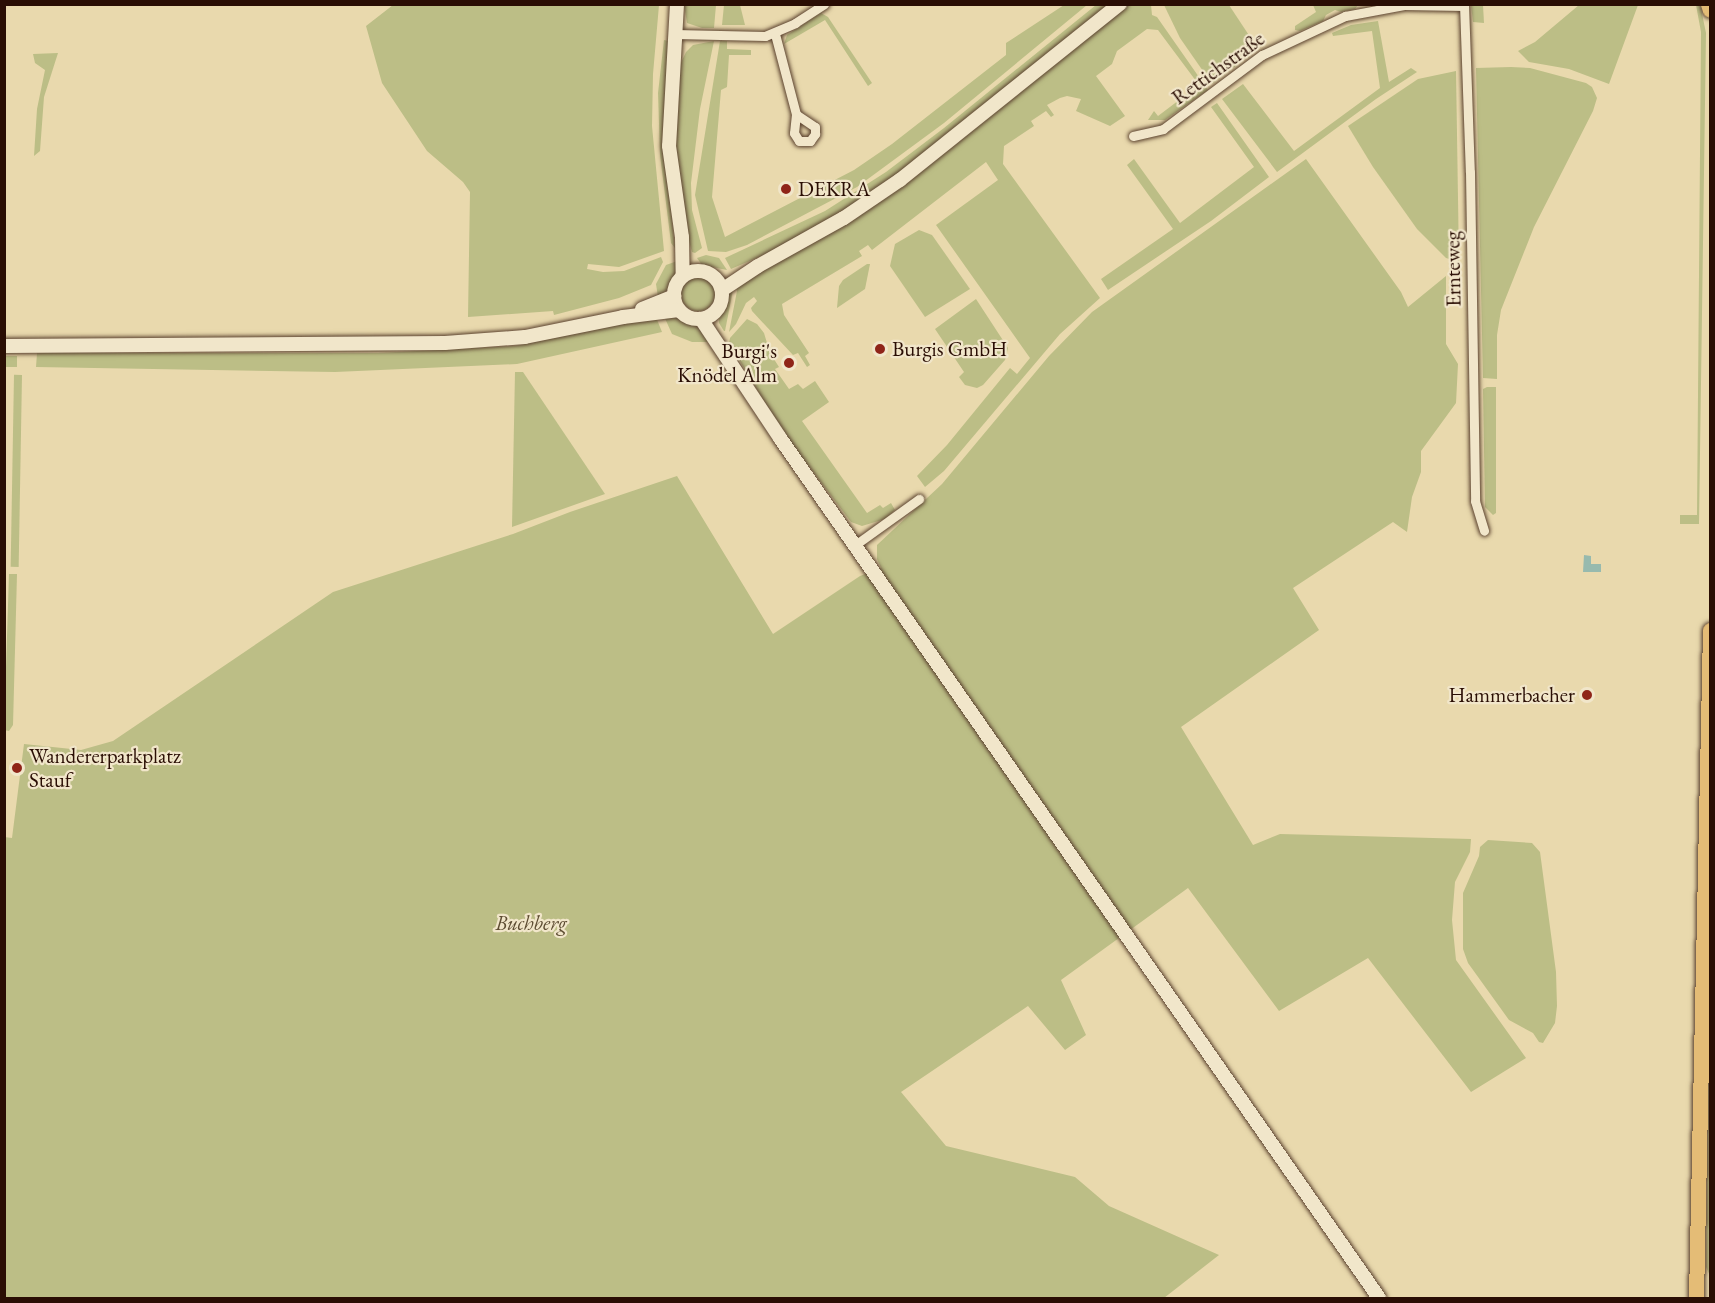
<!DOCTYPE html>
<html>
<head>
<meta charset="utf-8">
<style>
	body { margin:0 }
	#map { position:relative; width:1715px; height:1303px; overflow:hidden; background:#e9d9ad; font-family:"EB Garamond",serif }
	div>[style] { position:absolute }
	.green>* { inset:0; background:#bcbe86; transform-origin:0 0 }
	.round { border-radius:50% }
	.water>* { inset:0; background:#97baae }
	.roads { filter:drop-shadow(0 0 2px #5a412e) drop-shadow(0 0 2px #5a412e) }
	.street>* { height:9px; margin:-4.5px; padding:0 4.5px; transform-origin:4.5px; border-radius:4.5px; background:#f1e6ca }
	.secondary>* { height:14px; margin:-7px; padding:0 7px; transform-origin:7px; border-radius:7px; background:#f1e6ca }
	.secondary>.ring { margin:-7px; padding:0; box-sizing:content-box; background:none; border:14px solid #f1e6ca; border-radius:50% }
	.primary>* { height:15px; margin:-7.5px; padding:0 7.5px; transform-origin:7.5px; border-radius:7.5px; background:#e4bc76 }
	.dots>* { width:16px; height:16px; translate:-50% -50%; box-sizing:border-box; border:3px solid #f1e6ca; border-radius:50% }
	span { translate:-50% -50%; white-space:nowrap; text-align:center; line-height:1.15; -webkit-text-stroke:4.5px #f1e6ca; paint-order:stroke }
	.street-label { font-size:21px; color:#2a0e04 }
	.poi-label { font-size:21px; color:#2a0e04 }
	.left { translate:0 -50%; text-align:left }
	.right { translate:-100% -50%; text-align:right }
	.park-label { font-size:21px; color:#5d4c32; font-style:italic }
	.frame { position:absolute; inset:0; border:6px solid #2a0e04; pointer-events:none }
</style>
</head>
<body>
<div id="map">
	<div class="green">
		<i style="clip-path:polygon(1700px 4px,1706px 33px,1699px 524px,1680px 524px,1680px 515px,1697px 515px,1701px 32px,1696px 5px)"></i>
		<i style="clip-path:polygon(393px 5px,659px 5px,653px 74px,652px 126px,664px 251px,619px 267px,588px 264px,587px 269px,603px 272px,624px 271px,661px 257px,663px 262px,651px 285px,619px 298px,554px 315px,553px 311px,468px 317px,470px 192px,463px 182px,427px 151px,382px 83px,366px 26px)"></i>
		<i style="clip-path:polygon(684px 5px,716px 5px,714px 28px,702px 28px,687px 23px)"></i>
		<i style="clip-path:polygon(724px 5px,740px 5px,745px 25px,722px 25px)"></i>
		<i style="clip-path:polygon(1064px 5px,1087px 5px,944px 123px,857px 187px,747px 245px,726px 252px,708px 251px,695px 195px,720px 41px,727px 41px,727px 49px,751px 50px,751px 55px,729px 55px,727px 87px,721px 90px,712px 197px,725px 237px,854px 170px,892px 144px,1006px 55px,1006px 43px)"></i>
		<i style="clip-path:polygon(1096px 5px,1111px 5px,901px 172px,843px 211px,777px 249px,731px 269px,725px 258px,825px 211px,886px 172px,944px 128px)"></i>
		<i style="clip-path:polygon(1127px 5px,1151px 5px,1152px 15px,1157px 17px,1208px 90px,1165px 120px,1148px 120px,1154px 111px,1158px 116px,1199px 85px,1158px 30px,1147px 29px,1117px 51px,1112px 64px,1096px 76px,1125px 116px,1110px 126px,1076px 111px,1081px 99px,1067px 96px,1060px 98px,1047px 105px,1054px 115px,1051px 117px,1046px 111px,1031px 121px,1034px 126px,1004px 146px,1003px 164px,1100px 298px,1060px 334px,944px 471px,925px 487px,917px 476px,947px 445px,1010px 368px,1017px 374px,1030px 358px,936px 225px,998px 180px,986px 162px,872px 250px,868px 245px,859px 251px,862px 256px,782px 304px,784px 315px,809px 353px,805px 356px,810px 365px,807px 367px,798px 353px,793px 355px,752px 311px,751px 308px,757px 301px,754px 297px,746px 303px,736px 324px,729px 332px,737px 291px,735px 283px,812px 244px)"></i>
		<i style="clip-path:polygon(1164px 5px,1229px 5px,1258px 49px,1212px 84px,1180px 38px)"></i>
		<i style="clip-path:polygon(1313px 5px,1358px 5px,1355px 9px,1341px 12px,1335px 10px,1326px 15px,1323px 21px,1300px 31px,1295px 30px,1295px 26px,1316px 12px)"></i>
		<i style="clip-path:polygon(1471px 5px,1483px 5px,1484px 23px,1473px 22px)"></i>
		<i style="clip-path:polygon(1579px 5px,1638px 5px,1609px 84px,1569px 69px,1529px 62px,1518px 51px,1535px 42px)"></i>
		<i style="clip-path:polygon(821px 13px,828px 17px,872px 83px,868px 86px,825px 20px,784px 44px,787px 35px)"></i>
		<i style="clip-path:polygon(1378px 21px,1389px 82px,1411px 68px,1417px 72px,1376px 99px,1277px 172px,1222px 99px,1243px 84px,1294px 151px,1380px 88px,1372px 31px,1333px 36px,1332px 33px,1351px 25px)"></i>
		<i style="clip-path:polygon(664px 40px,669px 41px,666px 160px,675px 248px,671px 243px,660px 155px,658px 93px)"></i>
		<i style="clip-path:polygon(714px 41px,700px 109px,691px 183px,692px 210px,702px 248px,695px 253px,692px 252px,688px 237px,675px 154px,678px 69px,686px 52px,693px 45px)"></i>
		<i style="clip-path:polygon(58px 53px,44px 97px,40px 151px,34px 156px,37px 109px,45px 70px,35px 63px,33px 54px)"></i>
		<i style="clip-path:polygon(1511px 67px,1530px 68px,1586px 83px,1592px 87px,1597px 98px,1593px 111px,1534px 227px,1501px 310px,1497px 335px,1497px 379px,1483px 378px,1476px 68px)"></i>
		<i style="clip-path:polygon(1456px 71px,1459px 262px,1446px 258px,1417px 229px,1373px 167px,1348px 126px,1418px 79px)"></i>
		<i style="clip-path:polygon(1217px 103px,1269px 177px,1211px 221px,1108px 290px,1101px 279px,1173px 229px,1127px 165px,1134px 159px,1180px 223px,1254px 167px,1211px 107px)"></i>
		<i style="clip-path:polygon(1306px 159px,1401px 292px,1408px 307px,1446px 276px,1446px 344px,1458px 364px,1456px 403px,1421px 451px,1421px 472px,1412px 497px,1407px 532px,1393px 522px,1293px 588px,1319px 630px,1181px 727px,1253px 845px,1280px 834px,1471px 839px,1470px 852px,1455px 882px,1452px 920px,1456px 960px,1526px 1058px,1471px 1092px,1368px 958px,1279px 1011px,1188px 888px,1061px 980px,1086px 1035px,1065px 1050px,1028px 1006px,901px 1092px,946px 1146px,1075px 1177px,1109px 1206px,1219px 1255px,1164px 1298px,5px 1298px,4px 837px,12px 838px,24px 744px,81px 750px,113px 741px,333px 592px,513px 534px,570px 512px,677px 476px,773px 634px,860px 576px,881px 568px,877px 559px,877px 545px,942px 484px,1049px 356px,1092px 312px)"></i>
		<i style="clip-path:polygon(919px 230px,932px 235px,970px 289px,925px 317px,890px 266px,895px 244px)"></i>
		<i style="clip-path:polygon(706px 255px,719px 258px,727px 270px,702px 265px,697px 258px)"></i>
		<i style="clip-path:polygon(680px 260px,678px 271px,668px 289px,658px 297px,656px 284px,666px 265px)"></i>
		<i style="clip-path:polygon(867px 264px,870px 264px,865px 289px,837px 308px,839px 286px,843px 280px)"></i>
		<i class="round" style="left:681px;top:277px;width:34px;height:34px"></i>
		<i style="clip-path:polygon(733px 290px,725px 331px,724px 331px,719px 323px,719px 315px,727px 293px)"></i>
		<i style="clip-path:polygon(976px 299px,1008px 348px,1005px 360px,983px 385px,977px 388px,965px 385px,959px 377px,964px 372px,935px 329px)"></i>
		<i style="clip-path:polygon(663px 314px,676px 315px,683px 320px,696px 323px,710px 338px,708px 342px,692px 342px,672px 334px)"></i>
		<i style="clip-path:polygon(656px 317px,662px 332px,517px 364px,335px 372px,36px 367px,37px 353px,378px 353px,515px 346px)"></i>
		<i style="clip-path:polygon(747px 319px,757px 324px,764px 333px,770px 353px,779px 367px,775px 369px,789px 389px,798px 384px,803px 389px,815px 381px,829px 402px,802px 421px,867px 513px,880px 505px,883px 508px,891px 503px,895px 510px,885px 519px,862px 526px,851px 522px,780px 428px,729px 343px,730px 338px)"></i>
		<i style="left:5px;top:356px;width:12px;height:11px"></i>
		<i style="clip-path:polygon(515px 372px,523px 372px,605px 494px,512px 527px)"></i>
		<i style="left:22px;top:375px;width:192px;height:8px;rotate:91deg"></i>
		<i style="clip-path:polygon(1487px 387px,1496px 387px,1496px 513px,1493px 515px,1485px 507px,1483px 389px)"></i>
		<i style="clip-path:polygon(9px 574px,17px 574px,13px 725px,9px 731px,4px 730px)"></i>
		<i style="clip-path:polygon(1488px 840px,1532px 843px,1540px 852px,1556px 972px,1557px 1006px,1555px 1023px,1543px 1043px,1539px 1042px,1533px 1033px,1509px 1020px,1468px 963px,1463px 949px,1463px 893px,1479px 856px,1480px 847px)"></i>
		<i style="clip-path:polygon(1710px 944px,1710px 1298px,1710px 1276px,1706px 1267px)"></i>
	</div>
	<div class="water">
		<i style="clip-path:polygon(1584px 555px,1591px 556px,1591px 564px,1601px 564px,1601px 572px,1583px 572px)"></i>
	</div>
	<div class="roads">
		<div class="street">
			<i style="left:1464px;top:4px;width:168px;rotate:88deg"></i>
			<i style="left:1470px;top:172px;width:329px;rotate:89.1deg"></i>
			<i style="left:1475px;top:501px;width:31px;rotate:73deg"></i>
			<i style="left:675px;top:34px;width:90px;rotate:1.3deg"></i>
			<i style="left:765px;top:36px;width:33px;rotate:-23deg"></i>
			<i style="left:795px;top:23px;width:35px;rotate:-33deg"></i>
			<i style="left:775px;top:34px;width:83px;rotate:75.3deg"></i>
			<i style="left:796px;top:114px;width:19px;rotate:96deg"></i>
			<i style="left:794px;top:133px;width:9px;rotate:58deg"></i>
			<i style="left:799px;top:141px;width:11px"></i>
			<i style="left:810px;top:141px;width:9px;rotate:-54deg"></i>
			<i style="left:815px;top:134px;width:7px;rotate:-90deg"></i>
			<i style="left:815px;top:127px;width:23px;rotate:-146deg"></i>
			<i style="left:1133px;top:136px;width:31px;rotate:-13deg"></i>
			<i style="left:1163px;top:129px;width:124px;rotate:-36.8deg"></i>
			<i style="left:1262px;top:55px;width:92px;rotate:-25.2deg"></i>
			<i style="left:1345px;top:16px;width:60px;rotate:-10.6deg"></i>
			<i style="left:1404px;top:5px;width:60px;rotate:1deg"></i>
			<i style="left:855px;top:545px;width:79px;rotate:-35.7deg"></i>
		</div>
		<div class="secondary">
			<i style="left:677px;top:4px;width:142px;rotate:93.2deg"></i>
			<i style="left:669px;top:146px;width:92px;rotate:81.9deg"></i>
			<i style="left:682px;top:237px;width:39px;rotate:89deg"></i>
			<i class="ring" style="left:674px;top:271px;width:34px;height:34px"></i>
			<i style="left:722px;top:290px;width:43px;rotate:-33.7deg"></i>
			<i style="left:758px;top:266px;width:98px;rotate:-29.2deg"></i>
			<i style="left:844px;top:218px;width:68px;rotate:-34.2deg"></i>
			<i style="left:900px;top:180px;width:282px;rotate:-38.7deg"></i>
			<i style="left:642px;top:309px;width:35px;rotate:-22deg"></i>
			<i style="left:701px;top:319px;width:143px;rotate:56.4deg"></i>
			<i style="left:780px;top:438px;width:1048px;rotate:55.14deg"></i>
			<i style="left:4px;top:346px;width:441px;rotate:-0.4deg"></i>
			<i style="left:445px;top:343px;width:80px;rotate:-4.3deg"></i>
			<i style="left:525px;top:337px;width:100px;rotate:-11.5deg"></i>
			<i style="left:623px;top:317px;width:56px;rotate:-7.1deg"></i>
		</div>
		<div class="primary">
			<i style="left:1708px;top:4px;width:6px;rotate:72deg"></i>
			<i style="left:1696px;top:1298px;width:668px;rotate:-88.8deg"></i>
		</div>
	</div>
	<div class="dots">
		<i style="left:786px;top:189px;background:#8f2418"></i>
		<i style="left:880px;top:349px;background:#8f2418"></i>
		<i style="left:789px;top:363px;background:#8f2418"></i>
		<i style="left:1587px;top:695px;background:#8f2418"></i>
		<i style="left:17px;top:768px;background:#8f2418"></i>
	</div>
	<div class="street-label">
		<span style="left:1218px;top:68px;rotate:-36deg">Rettichstraße</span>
		<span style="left:1453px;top:269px;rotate:-91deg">Ernteweg</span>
	</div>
	<div class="poi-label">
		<span class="left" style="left:798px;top:189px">DEKRA</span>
		<span class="left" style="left:892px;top:349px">Burgis GmbH</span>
		<span class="right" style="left:777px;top:363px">Burgi's<br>Knödel Alm</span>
		<span class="right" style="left:1575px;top:695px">Hammerbacher</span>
		<span class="left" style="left:29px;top:768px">Wandererparkplatz<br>Stauf</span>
	</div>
	<div class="park-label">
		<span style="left:531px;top:923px">Buchberg</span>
	</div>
	<div class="frame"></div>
</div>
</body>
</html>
